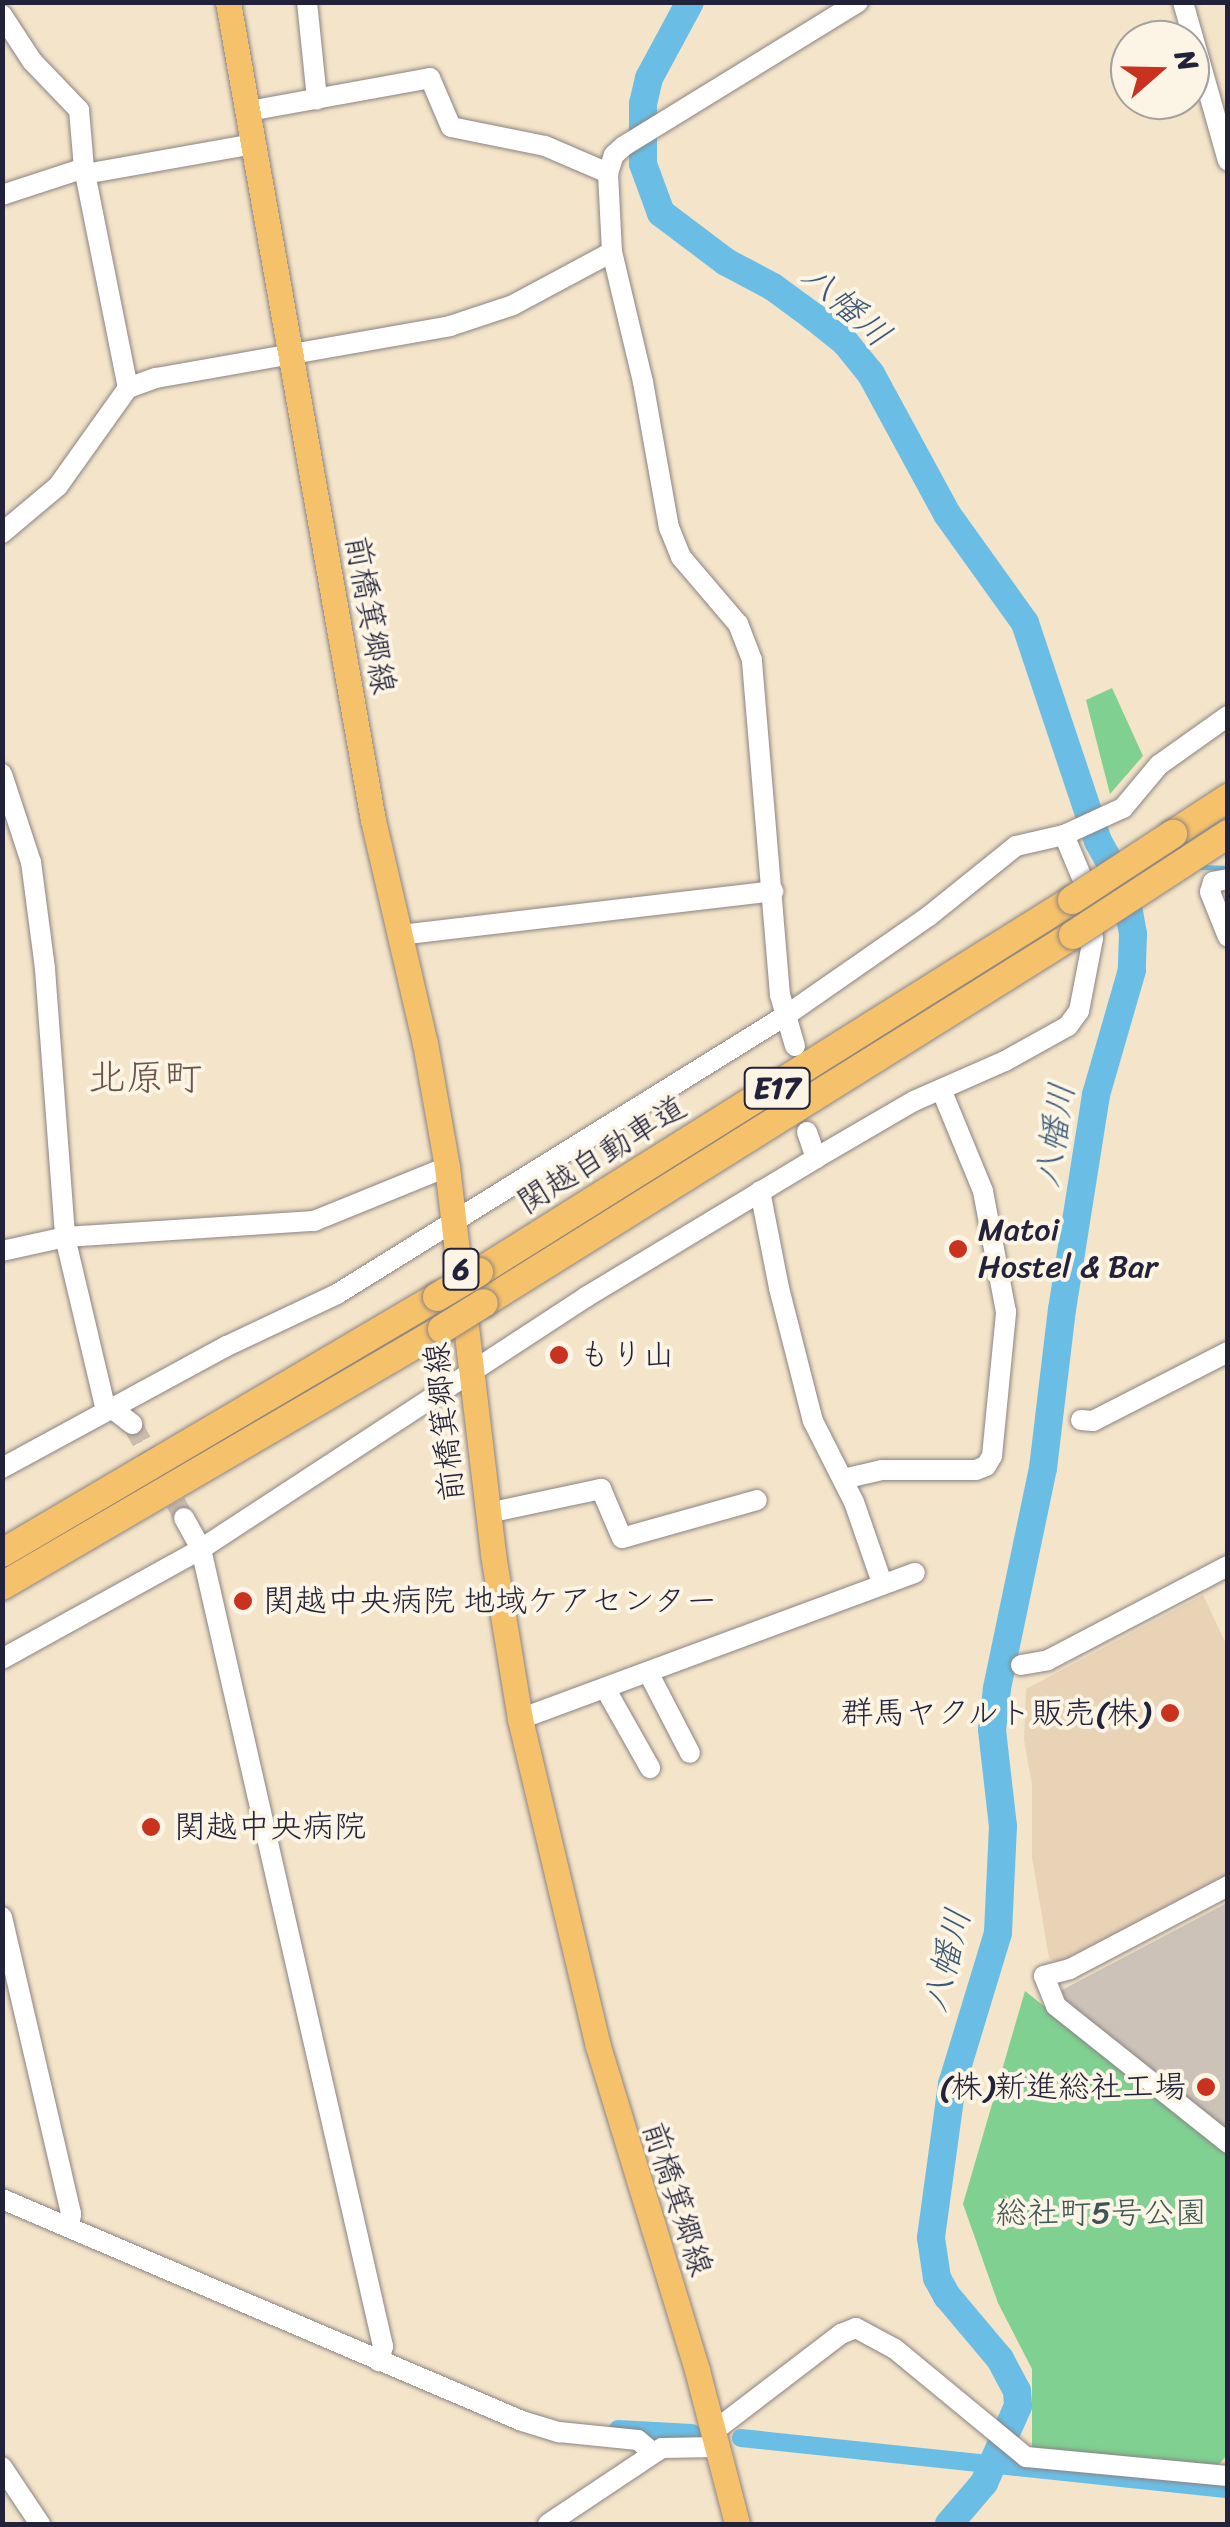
<!DOCTYPE html>
<html>
<head>
<meta charset="utf-8">
<style>
	body { margin:0 }
	#map { position:relative; width:1230px; height:2527px; overflow:hidden; background:#f4e4c9; font-family:Sriracha,"Klee One",sans-serif }
	div>[style] { position:absolute }
	.built>* { inset:0; background:#e9d3b7 }
	.industrial>* { inset:0; background:#ccc2b8 }
	.green>* { inset:0; background:#7fd091 }
	.stream>* { height:5px; margin:-2.5px; padding:0 2.5px; transform-origin:2.5px; border-radius:2.5px; background:#6abee6 }
	.canal>* { height:18px; margin:-9px; padding:0 9px; transform-origin:9px; border-radius:9px; background:#6abee6 }
	.river>* { height:28px; margin:-14px; padding:0 14px; transform-origin:14px; border-radius:14px; background:#6abee6 }
	.minor-tunnel>* { height:20px; margin-top:-10px; transform-origin:0; background:repeating-linear-gradient(90deg,#cabdad 0 20px,transparent 0 30px) }
	.roads { filter:drop-shadow(0 0 2px #8b8382) drop-shadow(0 0 2px #8b8382) }
	.minor>* { height:20px; margin:-10px; padding:0 10px; transform-origin:10px; border-radius:10px; background:#fff }
	.major>* { height:25px; margin:-12.5px; padding:0 12.5px; transform-origin:12.5px; border-radius:12.5px; background:#f5c16b }
	.highway>* { height:28px; margin:-14px; padding:0 14px; transform-origin:14px; border-radius:14px; background:#f5c16b }
	.bridges { filter:drop-shadow(0 0 2px #8b8382) drop-shadow(0 0 2px #8b8382) }
	.highway-bridge>* { height:28px; margin:-14px; padding:0 14px; transform-origin:14px; border-radius:14px; background:#f5c16b }
	.dots>* { width:28px; height:28px; translate:-50% -50%; box-sizing:border-box; border:5px solid #fcf5e5; border-radius:50% }
	span { translate:-50% -50%; white-space:nowrap; text-align:center; line-height:1.15; -webkit-text-stroke:8px #fcf5e5; paint-order:stroke }
	.shield-label span { padding:2px 8px; background:#fcf5e5; border:2px solid; border-radius:8px; -webkit-text-stroke-width:0 }
	.shield-label { font-size:30px; color:#22223b; font-weight:700 }
	.street-label { font-size:32px; color:#22223b }
	.poi-label { font-size:32px; color:#22223b }
	.left { translate:0 -50%; text-align:left }
	.right { translate:-100% -50%; text-align:right }
	.park-label { font-size:32px; color:#3e5655 }
	.water-label { font-size:35px; color:#3b5977; font-style:italic }
	.quarter-label { font-size:38px; color:#6a554e }
	.frame { position:absolute; inset:0; border:5px solid #22223b; pointer-events:none }
	.north { position:absolute; left:1110px; top:20px; width:100px; height:100px; box-sizing:border-box; background:#fcf5e5; border:2px solid #a5a1a1; border-radius:50%; rotate:70deg; font-size:28px; font-weight:700; line-height:40px; text-align:center; color:#22223b }
	.north::after { content:''; display:block; margin:auto; width:35px; height:45px; background:#c8321e; clip-path:polygon(50% 0,100% 100%,50% 72%,0 100%) }
</style>
</head>
<body>
<div id="map">
	<div class="built">
		<i style="clip-path:polygon(1203px 1595px,1227px 1646px,1227px 1875px,1060px 1964px,1049px 1958px,1032px 1857px,1032px 1785px,1024px 1740px,1026px 1689px)"></i>
	</div>
	<div class="industrial">
		<i style="clip-path:polygon(1227px 1903px,1227px 2135px,1059px 1999px,1062px 1990px)"></i>
	</div>
	<div class="green">
		<i style="clip-path:polygon(1112px 688px,1143px 756px,1110px 794px,1086px 700px)"></i>
		<i style="clip-path:polygon(1025px 1991px,1227px 2152px,1228px 2454px,1214px 2470px,1032px 2452px,1032px 2369px,998px 2303px,963px 2204px)"></i>
	</div>
	<div class="stream">
		<i style="left:1201px;top:867px;width:27px;rotate:2deg"></i>
	</div>
	<div class="canal">
		<i style="left:618px;top:2429px;width:74px;rotate:3.1deg"></i>
		<i style="left:741px;top:2438px;width:490px;rotate:6deg"></i>
	</div>
	<div class="river">
		<i style="left:690px;top:2px;width:86px;rotate:118.3deg"></i>
		<i style="left:649px;top:78px;width:27px;rotate:103deg"></i>
		<i style="left:643px;top:104px;width:60px;rotate:90deg"></i>
		<i style="left:643px;top:164px;width:52px;rotate:69.8deg"></i>
		<i style="left:661px;top:213px;width:81px;rotate:37deg"></i>
		<i style="left:726px;top:262px;width:53px;rotate:28deg"></i>
		<i style="left:773px;top:287px;width:51px;rotate:36.2deg"></i>
		<i style="left:814px;top:317px;width:40px;rotate:39deg"></i>
		<i style="left:845px;top:342px;width:41px;rotate:50.9deg"></i>
		<i style="left:871px;top:374px;width:159px;rotate:61.5deg"></i>
		<i style="left:947px;top:514px;width:134px;rotate:54.4deg"></i>
		<i style="left:1025px;top:623px;width:230px;rotate:71.5deg"></i>
		<i style="left:1098px;top:841px;width:56px;rotate:61.1deg"></i>
		<i style="left:1125px;top:890px;width:45px;rotate:79.7deg"></i>
		<i style="left:1133px;top:934px;width:36px;rotate:92deg"></i>
		<i style="left:1132px;top:970px;width:130px;rotate:106.1deg"></i>
		<i style="left:1096px;top:1095px;width:217px;rotate:99deg"></i>
		<i style="left:1062px;top:1309px;width:160px;rotate:96.8deg"></i>
		<i style="left:1043px;top:1468px;width:226px;rotate:101.8deg"></i>
		<i style="left:997px;top:1689px;width:41px;rotate:97deg"></i>
		<i style="left:992px;top:1730px;width:97px;rotate:83.5deg"></i>
		<i style="left:1003px;top:1826px;width:107px;rotate:92.7deg"></i>
		<i style="left:998px;top:1933px;width:158px;rotate:106.9deg"></i>
		<i style="left:952px;top:2084px;width:155px;rotate:97.8deg"></i>
		<i style="left:931px;top:2238px;width:40px;rotate:81.5deg"></i>
		<i style="left:937px;top:2278px;width:21px;rotate:61deg"></i>
		<i style="left:947px;top:2296px;width:82px;rotate:49.9deg"></i>
		<i style="left:1000px;top:2359px;width:36px;rotate:62deg"></i>
		<i style="left:1017px;top:2391px;width:15px;rotate:86deg"></i>
		<i style="left:1018px;top:2406px;width:84px;rotate:113.8deg"></i>
		<i style="left:984px;top:2483px;width:54px;rotate:130.5deg"></i>
	</div>
	<div class="minor-tunnel">
		<i style="left:132px;top:1424px;width:107px;rotate:61deg"></i>
	</div>
	<div class="roads">
		<div class="minor">
			<i style="left:307px;top:2px;width:98px;rotate:84.1deg"></i>
			<i style="left:1183px;top:2px;width:165px;rotate:74.2deg"></i>
			<i style="left:2px;top:15px;width:55px;rotate:56.9deg"></i>
			<i style="left:32px;top:61px;width:68px;rotate:46.2deg"></i>
			<i style="left:79px;top:110px;width:58px;rotate:85.1deg"></i>
			<i style="left:84px;top:168px;width:224px;rotate:78.7deg"></i>
			<i style="left:249px;top:111px;width:184px;rotate:-10.3deg"></i>
			<i style="left:430px;top:78px;width:53px;rotate:66.8deg"></i>
			<i style="left:451px;top:127px;width:96px;rotate:11.4deg"></i>
			<i style="left:545px;top:146px;width:69px;rotate:23.2deg"></i>
			<i style="left:85px;top:174px;width:172px;rotate:-10.1deg"></i>
			<i style="left:2px;top:195px;width:86px;rotate:-18.2deg"></i>
			<i style="left:2px;top:533px;width:73px;rotate:-40deg"></i>
			<i style="left:58px;top:486px;width:120px;rotate:-54.5deg"></i>
			<i style="left:128px;top:388px;width:30px;rotate:-20deg"></i>
			<i style="left:156px;top:378px;width:299px;rotate:-10deg"></i>
			<i style="left:450px;top:326px;width:66px;rotate:-18.4deg"></i>
			<i style="left:513px;top:305px;width:112px;rotate:-28.2deg"></i>
			<i style="left:2px;top:774px;width:93px;rotate:71.8deg"></i>
			<i style="left:31px;top:862px;width:108px;rotate:82.5deg"></i>
			<i style="left:45px;top:969px;width:269px;rotate:85.7deg"></i>
			<i style="left:65px;top:1237px;width:170px;rotate:76.7deg"></i>
			<i style="left:104px;top:1402px;width:36px;rotate:38deg"></i>
			<i style="left:1228px;top:879px;width:15px;rotate:169deg"></i>
			<i style="left:1213px;top:882px;width:10px;rotate:107deg"></i>
			<i style="left:1210px;top:892px;width:48px;rotate:68.2deg"></i>
			<i style="left:400px;top:935px;width:376px;rotate:-6.7deg"></i>
			<i style="left:795px;top:1046px;width:53px;rotate:-106.4deg"></i>
			<i style="left:780px;top:995px;width:336px;rotate:-94.8deg"></i>
			<i style="left:752px;top:660px;width:39px;rotate:-111deg"></i>
			<i style="left:738px;top:624px;width:88px;rotate:-130.4deg"></i>
			<i style="left:681px;top:557px;width:31px;rotate:-112deg"></i>
			<i style="left:669px;top:528px;width:148px;rotate:-100.1deg"></i>
			<i style="left:643px;top:382px;width:134px;rotate:-103.4deg"></i>
			<i style="left:612px;top:252px;width:79px;rotate:-92.9deg"></i>
			<i style="left:608px;top:173px;width:19px;rotate:-72deg"></i>
			<i style="left:614px;top:155px;width:13px;rotate:-42deg"></i>
			<i style="left:624px;top:146px;width:275px;rotate:-31.6deg"></i>
			<i style="left:807px;top:1132px;width:28px;rotate:71deg"></i>
			<i style="left:760px;top:1191px;width:99px;rotate:78.9deg"></i>
			<i style="left:779px;top:1288px;width:137px;rotate:75.7deg"></i>
			<i style="left:813px;top:1421px;width:91px;rotate:63.2deg"></i>
			<i style="left:854px;top:1502px;width:86px;rotate:70.9deg"></i>
			<i style="left:2px;top:1251px;width:65px;rotate:-12.5deg"></i>
			<i style="left:65px;top:1237px;width:250px;rotate:-3.7deg"></i>
			<i style="left:314px;top:1221px;width:144px;rotate:-22.1deg"></i>
			<i style="left:1081px;top:1420px;width:12px;rotate:5deg"></i>
			<i style="left:1093px;top:1421px;width:152px;rotate:-27.1deg"></i>
			<i style="left:2px;top:1468px;width:256px;rotate:-28.5deg"></i>
			<i style="left:227px;top:1346px;width:122px;rotate:-25.3deg"></i>
			<i style="left:337px;top:1294px;width:531px;rotate:-31.83deg"></i>
			<i style="left:788px;top:1014px;width:172px;rotate:-34.8deg"></i>
			<i style="left:929px;top:916px;width:112px;rotate:-38.8deg"></i>
			<i style="left:1016px;top:846px;width:49px;rotate:-12.9deg"></i>
			<i style="left:1064px;top:835px;width:65px;rotate:-24.6deg"></i>
			<i style="left:1123px;top:808px;width:56px;rotate:-50.1deg"></i>
			<i style="left:1159px;top:765px;width:85px;rotate:-35.4deg"></i>
			<i style="left:843px;top:1479px;width:40px;rotate:-13deg"></i>
			<i style="left:882px;top:1470px;width:94px"></i>
			<i style="left:976px;top:1470px;width:11px;rotate:-22deg"></i>
			<i style="left:986px;top:1466px;width:12px;rotate:-59deg"></i>
			<i style="left:992px;top:1456px;width:145px;rotate:-84.4deg"></i>
			<i style="left:1006px;top:1312px;width:123px;rotate:-100.8deg"></i>
			<i style="left:983px;top:1191px;width:110px;rotate:-112.4deg"></i>
			<i style="left:488px;top:1513px;width:116px;rotate:-12deg"></i>
			<i style="left:601px;top:1489px;width:53px;rotate:66.8deg"></i>
			<i style="left:622px;top:1538px;width:140px;rotate:-15.7deg"></i>
			<i style="left:184px;top:1518px;width:35px;rotate:61deg"></i>
			<i style="left:201px;top:1549px;width:818px;rotate:77.14deg"></i>
			<i style="left:383px;top:2346px;width:16px;rotate:105deg"></i>
			<i style="left:2px;top:1659px;width:227px;rotate:-28.9deg"></i>
			<i style="left:201px;top:1549px;width:460px;rotate:-33.2deg"></i>
			<i style="left:586px;top:1297px;width:269px;rotate:-31.1deg"></i>
			<i style="left:816px;top:1158px;width:113px;rotate:-30.2deg"></i>
			<i style="left:914px;top:1101px;width:99px;rotate:-23.7deg"></i>
			<i style="left:1005px;top:1061px;width:72px;rotate:-29.1deg"></i>
			<i style="left:1068px;top:1026px;width:19px;rotate:-54deg"></i>
			<i style="left:1079px;top:1011px;width:74px;rotate:-79.1deg"></i>
			<i style="left:1093px;top:938px;width:46px;rotate:-96.2deg"></i>
			<i style="left:1088px;top:892px;width:62px;rotate:-112.8deg"></i>
			<i style="left:1021px;top:1665px;width:27px;rotate:-10deg"></i>
			<i style="left:1048px;top:1660px;width:203px;rotate:-27.6deg"></i>
			<i style="left:648px;top:1672px;width:91px;rotate:62.6deg"></i>
			<i style="left:605px;top:1688px;width:92px;rotate:60.6deg"></i>
			<i style="left:520px;top:1719px;width:421px;rotate:-20.3deg"></i>
			<i style="left:1228px;top:1886px;width:178px;rotate:152.3deg"></i>
			<i style="left:1070px;top:1969px;width:27px;rotate:165deg"></i>
			<i style="left:1044px;top:1976px;width:32px;rotate:68deg"></i>
			<i style="left:1056px;top:2006px;width:220px;rotate:38.5deg"></i>
			<i style="left:2px;top:1917px;width:305px;rotate:76.9deg"></i>
			<i style="left:71px;top:2214px;width:13px;rotate:99deg"></i>
			<i style="left:2px;top:2199px;width:565px;rotate:23.12deg"></i>
			<i style="left:522px;top:2421px;width:39px;rotate:17deg"></i>
			<i style="left:559px;top:2432px;width:79px;rotate:5.8deg"></i>
			<i style="left:638px;top:2440px;width:20px;rotate:41deg"></i>
			<i style="left:714px;top:2431px;width:160px;rotate:-37.4deg"></i>
			<i style="left:841px;top:2334px;width:16px;rotate:-22deg"></i>
			<i style="left:856px;top:2328px;width:44px;rotate:28.3deg"></i>
			<i style="left:895px;top:2349px;width:170px;rotate:39.5deg"></i>
			<i style="left:1026px;top:2457px;width:203px;rotate:5.4deg"></i>
			<i style="left:2px;top:2467px;width:69px;rotate:56.3deg"></i>
			<i style="left:548px;top:2524px;width:137px;rotate:-33.7deg"></i>
			<i style="left:662px;top:2448px;width:56px;rotate:-1deg"></i>
		</div>
		<div class="major">
			<i style="left:228px;top:2px;width:831px;rotate:79.95deg"></i>
			<i style="left:373px;top:820px;width:229px;rotate:76.9deg"></i>
			<i style="left:425px;top:1043px;width:126px;rotate:79.9deg"></i>
			<i style="left:447px;top:1167px;width:390px;rotate:83.2deg"></i>
			<i style="left:493px;top:1554px;width:167px;rotate:80.7deg"></i>
			<i style="left:520px;top:1719px;width:336px;rotate:76.6deg"></i>
			<i style="left:598px;top:2046px;width:339px;rotate:73deg"></i>
			<i style="left:697px;top:2370px;width:159px;rotate:75.4deg"></i>
		</div>
		<div class="highway">
			<i style="left:1173px;top:834px;width:66px;rotate:-33.2deg"></i>
			<i style="left:479px;top:1272px;width:700px;rotate:-32.1deg"></i>
			<i style="left:484px;top:1303px;width:695px;rotate:-32deg"></i>
			<i style="left:2px;top:1553px;width:505px;rotate:-30.48deg"></i>
			<i style="left:2px;top:1586px;width:510px;rotate:-30.29deg"></i>
		</div>
	</div>
	<div class="bridges">
		<div class="highway-bridge">
			<i style="left:1072px;top:900px;width:121px;rotate:-33.2deg"></i>
			<i style="left:1073px;top:935px;width:185px;rotate:-33.1deg"></i>
			<i style="left:437px;top:1297px;width:49px;rotate:-30.8deg"></i>
			<i style="left:442px;top:1329px;width:49px;rotate:-31.8deg"></i>
		</div>
	</div>
	<div class="dots">
		<i style="left:958px;top:1249px;background:#c8321e"></i>
		<i style="left:559px;top:1355px;background:#c8321e"></i>
		<i style="left:243px;top:1601px;background:#c8321e"></i>
		<i style="left:1170px;top:1713px;background:#c8321e"></i>
		<i style="left:151px;top:1827px;background:#c8321e"></i>
		<i style="left:1206px;top:2087px;background:#c8321e"></i>
	</div>
	<div class="shield-label">
		<span style="left:777px;top:1088px">E17</span>
		<span style="left:461px;top:1269px">6</span>
	</div>
	<div class="street-label">
		<span style="left:370px;top:615px;rotate:80deg">前橋箕郷線</span>
		<span style="left:602px;top:1155px;rotate:-32deg">関越自動車道</span>
		<span style="left:445px;top:1422px;rotate:-96deg">前橋箕郷線</span>
		<span style="left:677px;top:2199px;rotate:72deg">前橋箕郷線</span>
	</div>
	<div class="poi-label">
		<span class="left" style="left:978px;top:1249px">Matoi<br>Hostel &amp; Bar</span>
		<span class="left" style="left:579px;top:1355px">もり山</span>
		<span class="left" style="left:263px;top:1601px">関越中央病院 地域ケアセンター</span>
		<span class="right" style="left:1150px;top:1713px">群馬ヤクルト販売(株)</span>
		<span class="left" style="left:174px;top:1827px">関越中央病院</span>
		<span class="right" style="left:1186px;top:2087px">(株)新進総社工場</span>
	</div>
	<div class="park-label">
		<span style="left:1101px;top:2213px">総社町5号公園</span>
	</div>
	<div class="water-label">
		<span style="left:847px;top:305px;rotate:42deg">八幡川</span>
		<span style="left:1054px;top:1135px;rotate:-81deg">八幡川</span>
		<span style="left:946px;top:1960px;rotate:-76deg">八幡川</span>
	</div>
	<div class="quarter-label">
		<span style="left:145px;top:1078px">北原町</span>
	</div>
	<div class="frame"></div>
	<div class="north">N</div>
</div>
</body>
</html>
